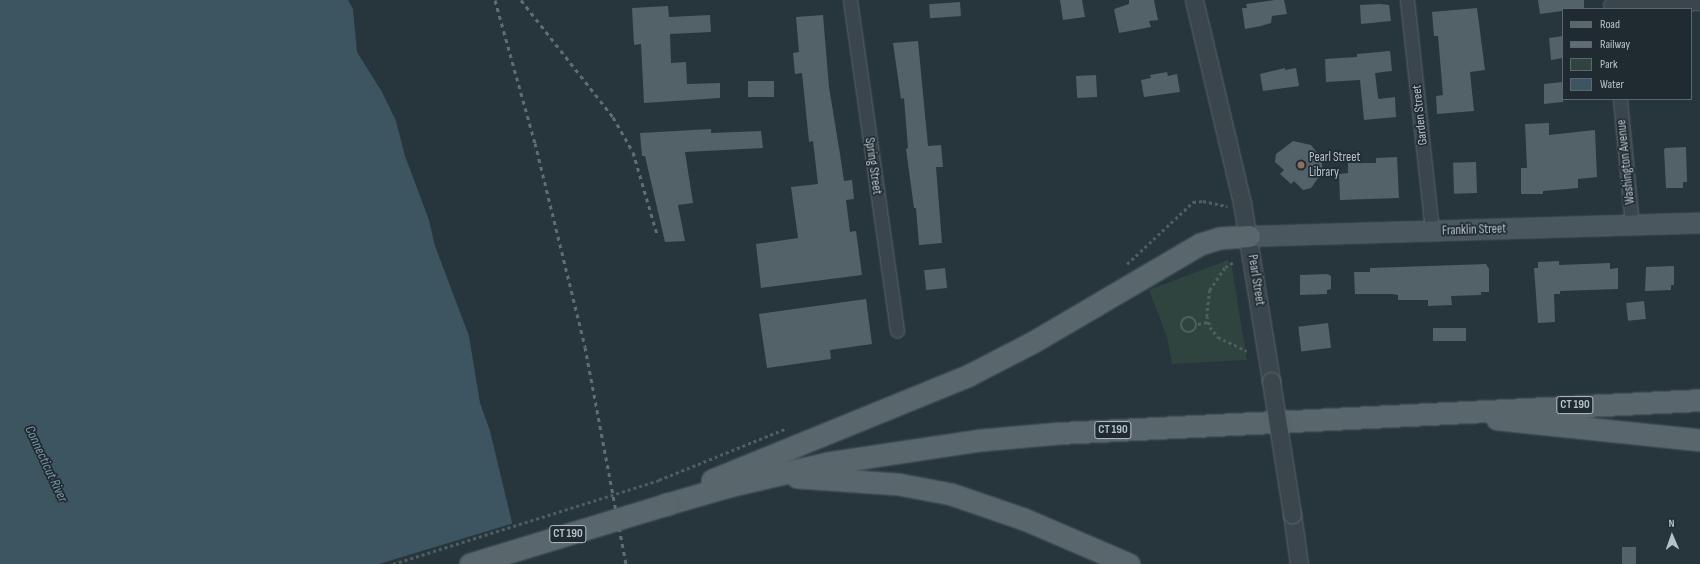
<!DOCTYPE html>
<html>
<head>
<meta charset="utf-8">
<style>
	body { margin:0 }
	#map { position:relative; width:1700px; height:564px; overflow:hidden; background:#27353c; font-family:"Sofia Sans Condensed",sans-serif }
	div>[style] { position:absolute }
	.green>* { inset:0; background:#2f443f }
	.water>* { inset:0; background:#3d5561 }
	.pier>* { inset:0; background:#27353c }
	.building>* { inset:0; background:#536269; transform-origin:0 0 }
	.path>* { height:2.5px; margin-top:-1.25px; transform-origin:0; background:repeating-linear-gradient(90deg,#4e605e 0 3px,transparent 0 6px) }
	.path>.ring { margin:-1.25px; padding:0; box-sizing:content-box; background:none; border:2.5px solid #4e605e; border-radius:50% }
	.roads { filter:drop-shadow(0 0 1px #59646a) drop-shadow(0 0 1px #59646a) }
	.minor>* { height:13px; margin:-6.5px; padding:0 6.5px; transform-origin:6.5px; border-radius:6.5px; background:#3b464c }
	.tertiary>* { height:17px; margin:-8.5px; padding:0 8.5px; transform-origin:8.5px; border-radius:8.5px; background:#3b464c }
	.secondary>* { height:19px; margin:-9.5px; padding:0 9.5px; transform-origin:9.5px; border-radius:9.5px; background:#4a575f }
	.primary>* { height:21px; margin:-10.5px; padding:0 10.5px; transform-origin:10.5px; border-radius:10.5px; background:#59666c }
	.rail>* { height:3px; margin-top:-1.5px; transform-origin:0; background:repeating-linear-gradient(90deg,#606d75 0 4px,transparent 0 8px) }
	.path-bridge>* { height:2.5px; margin-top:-1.25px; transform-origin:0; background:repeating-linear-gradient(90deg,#4e605e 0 3px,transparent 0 6px) }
	.bridges { filter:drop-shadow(0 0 1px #59646a) drop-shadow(0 0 1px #59646a) }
	.tertiary-bridge>* { height:17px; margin:-8.5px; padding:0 8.5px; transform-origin:8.5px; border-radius:8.5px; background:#3b464c }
	.primary-bridge>* { height:21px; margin:-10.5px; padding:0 10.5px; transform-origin:10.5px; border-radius:10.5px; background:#59666c }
	.dots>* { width:11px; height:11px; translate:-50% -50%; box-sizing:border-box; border:2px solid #202b31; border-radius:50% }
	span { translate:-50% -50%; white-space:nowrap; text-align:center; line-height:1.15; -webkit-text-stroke:3.5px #202b31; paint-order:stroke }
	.shield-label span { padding:1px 3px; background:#202b31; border:1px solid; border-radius:3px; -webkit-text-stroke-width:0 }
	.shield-label { font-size:12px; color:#b7c1c7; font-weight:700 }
	.street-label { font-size:13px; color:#b7c1c7 }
	.poi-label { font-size:13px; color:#b7c1c7 }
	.left { translate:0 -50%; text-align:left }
	.water-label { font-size:14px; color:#7b98a7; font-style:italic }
	.legend { position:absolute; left:1562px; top:8px; width:130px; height:92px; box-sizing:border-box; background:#202b31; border:1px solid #5c676d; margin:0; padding:5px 7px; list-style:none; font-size:12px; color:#b7c1c7 }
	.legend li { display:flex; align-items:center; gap:8px; height:20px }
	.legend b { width:20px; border:1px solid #5c676d }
	.north { position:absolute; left:1652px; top:516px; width:40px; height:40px; -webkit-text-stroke:3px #202b31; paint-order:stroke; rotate:358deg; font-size:11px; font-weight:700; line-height:16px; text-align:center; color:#b7c1c7 }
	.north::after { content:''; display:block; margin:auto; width:14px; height:18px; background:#b7c1c7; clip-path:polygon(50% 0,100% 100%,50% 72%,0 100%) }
</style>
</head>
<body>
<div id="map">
	<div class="green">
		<i style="clip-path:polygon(1228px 260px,1232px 268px,1247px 360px,1172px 364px,1167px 337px,1149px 290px)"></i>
	</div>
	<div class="water">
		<i style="clip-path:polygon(0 0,348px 0,353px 9px,357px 52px,382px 92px,396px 121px,405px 156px,429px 220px,435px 246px,469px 336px,480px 403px,490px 431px,522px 564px,0 564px)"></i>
	</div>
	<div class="pier">
		<i style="clip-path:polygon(514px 523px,524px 564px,379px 564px)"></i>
	</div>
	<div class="building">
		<i style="clip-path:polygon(1060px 0,1082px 0,1085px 17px,1063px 20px)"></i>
		<i style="clip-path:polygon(1129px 0,1154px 0,1158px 20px,1149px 21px,1151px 27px,1119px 33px,1114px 9px,1129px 4px)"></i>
		<i style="clip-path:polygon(1275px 0,1284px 0,1287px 14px,1272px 16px,1271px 23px,1261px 26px,1245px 29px,1242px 8px,1247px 8px,1246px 4px)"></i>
		<i style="clip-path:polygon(1538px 0,1584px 0,1584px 8px,1540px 14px)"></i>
		<i style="left:960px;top:2px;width:14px;height:31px;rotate:86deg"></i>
		<i style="clip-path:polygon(1380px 4px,1389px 5px,1391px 21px,1361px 24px,1360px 5px)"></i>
		<i style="clip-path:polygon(668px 6px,669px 17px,710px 15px,711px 32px,670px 34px,671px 63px,686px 62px,687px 84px,720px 83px,720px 98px,644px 103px,641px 44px,634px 45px,632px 8px)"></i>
		<i style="clip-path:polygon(1477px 8px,1485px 70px,1470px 72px,1474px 111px,1437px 114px,1436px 96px,1443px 95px,1438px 36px,1434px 36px,1432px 12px)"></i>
		<i style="clip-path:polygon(823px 15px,829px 87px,840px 154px,844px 181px,852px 180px,854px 199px,846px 200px,850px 232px,856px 231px,862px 275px,761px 288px,756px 244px,798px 238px,791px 187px,818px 184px,813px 141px,809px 142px,802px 73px,795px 74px,793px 53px,799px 52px,796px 17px)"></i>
		<i style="clip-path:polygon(1563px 36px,1563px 58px,1551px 60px,1549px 38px)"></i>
		<i style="clip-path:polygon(918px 41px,928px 146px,941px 145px,943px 167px,936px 167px,942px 243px,919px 245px,916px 208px,914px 208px,906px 149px,908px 148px,904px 98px,901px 99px,893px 43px)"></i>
		<i style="clip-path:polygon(1390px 51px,1392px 71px,1375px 73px,1378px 97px,1379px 99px,1395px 97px,1396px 117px,1364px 120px,1360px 80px,1326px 82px,1325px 59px,1357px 57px,1357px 54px)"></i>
		<i style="clip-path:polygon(1285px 68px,1285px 70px,1296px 68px,1299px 86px,1263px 91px,1260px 74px)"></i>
		<i style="clip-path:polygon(1167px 72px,1168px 76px,1177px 74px,1180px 92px,1144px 97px,1141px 80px,1151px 78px,1150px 75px)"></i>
		<i style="left:1096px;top:75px;width:22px;height:20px;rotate:87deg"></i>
		<i style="left:774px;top:81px;width:16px;height:26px;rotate:90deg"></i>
		<i style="clip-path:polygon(1563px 82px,1563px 102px,1544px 104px,1544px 84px)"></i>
		<i style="clip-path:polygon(1549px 123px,1549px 135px,1595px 130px,1597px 177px,1578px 179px,1578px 188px,1543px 191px,1543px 194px,1521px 194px,1521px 168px,1527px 168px,1525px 124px)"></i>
		<i style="clip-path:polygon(711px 129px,711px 133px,761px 131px,763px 148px,685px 152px,693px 203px,678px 205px,685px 241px,665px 242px,645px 156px,642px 156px,640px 133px)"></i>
		<i style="clip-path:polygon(1293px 141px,1311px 145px,1321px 158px,1323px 171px,1311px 188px,1303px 190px,1294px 181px,1291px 184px,1280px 174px,1284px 170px,1275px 162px,1276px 154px)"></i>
		<i style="clip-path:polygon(1686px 147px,1687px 182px,1683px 182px,1683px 188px,1666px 188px,1664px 150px,1665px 148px)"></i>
		<i style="clip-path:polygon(1397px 157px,1399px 198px,1340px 200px,1339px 174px,1348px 173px,1348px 163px,1376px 163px,1376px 158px)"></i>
		<i style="left:1476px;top:162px;width:31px;height:23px;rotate:88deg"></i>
		<i style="clip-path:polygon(1559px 261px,1559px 265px,1610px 263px,1610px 269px,1618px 268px,1618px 289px,1560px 291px,1560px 294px,1554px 294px,1555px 322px,1538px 323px,1534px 268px,1538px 268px,1538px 262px)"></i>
		<i style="clip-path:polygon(1486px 264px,1489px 269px,1489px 292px,1481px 292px,1481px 295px,1451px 296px,1452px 305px,1428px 306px,1428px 300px,1398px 300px,1398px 295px,1392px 294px,1355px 294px,1354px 272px,1370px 272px,1370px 268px)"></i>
		<i style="clip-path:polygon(1674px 266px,1674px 285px,1671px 285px,1671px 290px,1645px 291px,1646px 267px)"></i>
		<i style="left:945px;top:268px;width:20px;height:21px;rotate:84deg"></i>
		<i style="clip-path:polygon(1327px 274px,1331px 276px,1331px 289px,1327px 290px,1327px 294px,1300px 295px,1300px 275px)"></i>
		<i style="clip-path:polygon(866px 299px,872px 344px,830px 350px,831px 359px,767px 368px,759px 314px)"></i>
		<i style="left:1644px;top:301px;width:18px;height:18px;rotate:84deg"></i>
		<i style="left:1328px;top:323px;width:25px;height:30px;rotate:83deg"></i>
		<i style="left:1466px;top:328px;width:13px;height:33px;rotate:90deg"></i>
		<i style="left:1636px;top:547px;width:17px;height:14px;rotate:90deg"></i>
	</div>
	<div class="path">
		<i style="left:1233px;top:263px;width:9px;rotate:148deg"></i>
		<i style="left:1225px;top:268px;width:27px;rotate:124deg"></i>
		<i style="left:1210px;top:290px;width:26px;rotate:97deg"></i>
		<i style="left:1207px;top:316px;width:11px;rotate:75deg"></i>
		<i style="left:1210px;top:327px;width:13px;rotate:51deg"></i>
		<i style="left:1218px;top:337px;width:32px;rotate:26deg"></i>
		<i style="left:1127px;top:264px;width:91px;rotate:-43.2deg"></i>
		<i style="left:1193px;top:202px;width:10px;rotate:-6deg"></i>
		<i style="left:1203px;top:201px;width:25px;rotate:12deg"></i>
		<i class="ring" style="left:1181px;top:317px;width:13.5px;height:13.5px"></i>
		<i style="left:1198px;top:324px;width:10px;rotate:-11deg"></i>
		<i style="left:659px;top:480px;width:138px;rotate:-22.1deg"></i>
	</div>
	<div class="roads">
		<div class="minor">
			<i style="left:850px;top:0;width:334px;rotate:81.9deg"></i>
			<i style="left:1407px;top:0;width:232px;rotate:83.8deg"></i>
			<i style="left:1610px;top:5px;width:90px;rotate:-1.3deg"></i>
			<i style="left:1620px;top:99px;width:127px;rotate:84.6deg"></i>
		</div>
		<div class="tertiary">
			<i style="left:1194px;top:0;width:209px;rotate:76.7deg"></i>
			<i style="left:1242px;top:203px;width:180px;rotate:80.7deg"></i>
			<i style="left:1292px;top:514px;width:50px;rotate:82deg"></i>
		</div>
		<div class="secondary">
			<i style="left:1249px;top:236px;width:451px;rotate:-1.7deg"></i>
		</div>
		<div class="primary">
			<i style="left:1497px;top:419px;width:204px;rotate:5.9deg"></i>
			<i style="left:797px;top:477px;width:101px;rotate:4deg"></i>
			<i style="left:898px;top:484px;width:54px;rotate:10.7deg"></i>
			<i style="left:951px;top:494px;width:77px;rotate:18.9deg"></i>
			<i style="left:1024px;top:519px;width:114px;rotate:23.2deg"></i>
			<i style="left:712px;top:480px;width:278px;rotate:-22.2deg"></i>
			<i style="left:969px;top:375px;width:72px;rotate:-27.3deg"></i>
			<i style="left:1033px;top:342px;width:194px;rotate:-30.4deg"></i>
			<i style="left:1200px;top:244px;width:21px;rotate:-17deg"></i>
			<i style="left:1220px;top:238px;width:29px;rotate:-4deg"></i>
			<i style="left:667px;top:504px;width:65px;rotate:-16.2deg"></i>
			<i style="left:729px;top:486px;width:101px;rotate:-13.2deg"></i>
			<i style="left:827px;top:463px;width:156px;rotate:-8.5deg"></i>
			<i style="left:981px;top:440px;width:79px;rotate:-5.1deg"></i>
			<i style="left:1060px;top:433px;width:641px;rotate:-2.95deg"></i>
		</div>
	</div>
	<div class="rail">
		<i style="left:495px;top:0;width:148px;rotate:74.4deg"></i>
		<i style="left:535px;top:143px;width:210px;rotate:76.2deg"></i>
		<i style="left:585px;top:347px;width:221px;rotate:79.3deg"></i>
		<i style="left:521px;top:0;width:149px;rotate:51.8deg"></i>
		<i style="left:613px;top:117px;width:40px;rotate:60.3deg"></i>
		<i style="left:633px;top:152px;width:85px;rotate:73.7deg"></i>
	</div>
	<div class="path-bridge">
		<i style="left:393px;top:564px;width:279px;rotate:-17.5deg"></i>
	</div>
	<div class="bridges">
		<div class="tertiary-bridge">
			<i style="left:1271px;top:381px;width:135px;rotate:81deg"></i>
		</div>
		<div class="primary-bridge">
			<i style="left:470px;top:564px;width:206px;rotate:-16.9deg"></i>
		</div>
	</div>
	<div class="dots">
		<i style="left:1301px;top:165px;background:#8d6e63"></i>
	</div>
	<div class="shield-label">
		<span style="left:1575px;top:405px">CT 190</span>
		<span style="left:1113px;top:430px">CT 190</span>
		<span style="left:568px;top:534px">CT 190</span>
	</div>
	<div class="street-label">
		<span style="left:1420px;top:115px;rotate:-96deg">Garden Street</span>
		<span style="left:1626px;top:162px;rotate:-96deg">Washington Avenue</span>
		<span style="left:873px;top:166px;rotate:82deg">Spring Street</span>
		<span style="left:1474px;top:230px;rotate:-2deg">Franklin Street</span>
		<span style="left:1256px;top:280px;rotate:81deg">Pearl Street</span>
	</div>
	<div class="poi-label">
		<span class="left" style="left:1309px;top:165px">Pearl Street<br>Library</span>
	</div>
	<div class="water-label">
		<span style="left:46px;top:464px;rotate:65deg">Connecticut River</span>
	</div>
	<ul class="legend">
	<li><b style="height:5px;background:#59666c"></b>Road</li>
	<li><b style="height:5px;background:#606d75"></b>Railway</li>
	<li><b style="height:11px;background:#2f443f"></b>Park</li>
	<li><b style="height:11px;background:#3d5561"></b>Water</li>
	</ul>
	<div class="north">N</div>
</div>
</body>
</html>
